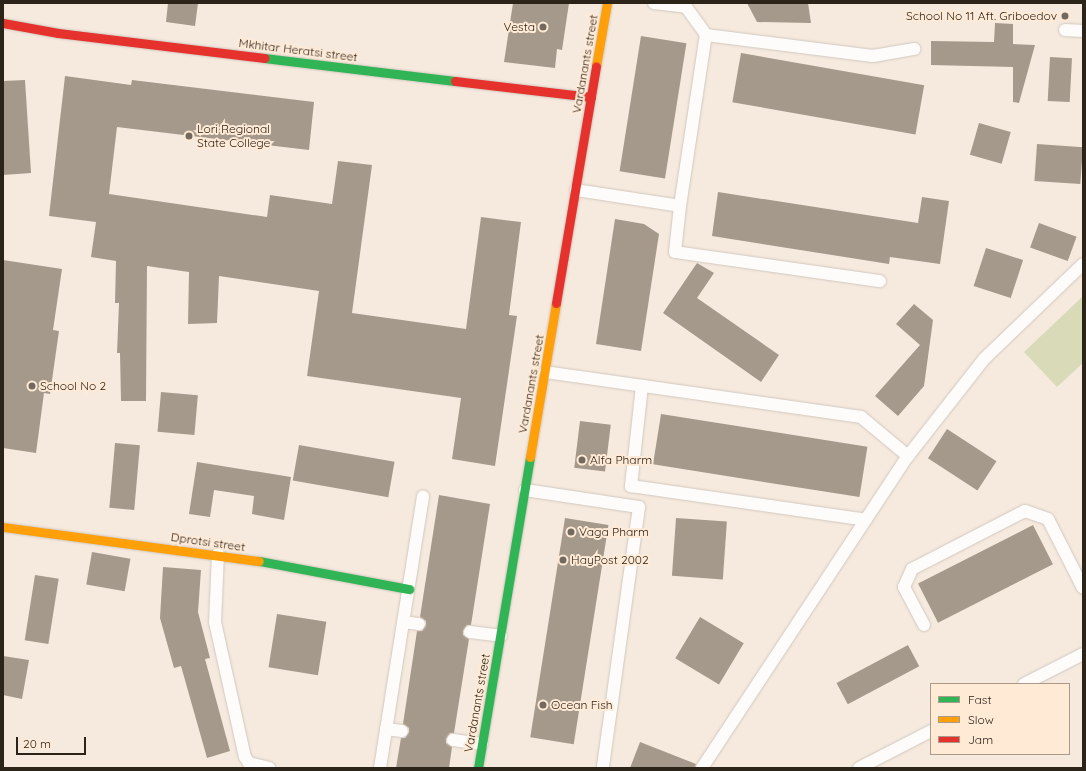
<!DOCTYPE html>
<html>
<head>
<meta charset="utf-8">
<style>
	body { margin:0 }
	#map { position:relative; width:1086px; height:771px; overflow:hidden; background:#f6eadf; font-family:Quicksand,sans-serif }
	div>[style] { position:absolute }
	.green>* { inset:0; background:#d9dab7 }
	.building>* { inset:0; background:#a5998b; transform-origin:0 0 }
	.roads { filter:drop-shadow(0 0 1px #d1c7bd) drop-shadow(0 0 1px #d1c7bd) }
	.lane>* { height:12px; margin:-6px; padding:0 6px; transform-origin:6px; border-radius:6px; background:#fefcfa }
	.fast>* { height:9px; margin:-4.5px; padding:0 4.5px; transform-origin:4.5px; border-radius:4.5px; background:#30b455 }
	.slow>* { height:9px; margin:-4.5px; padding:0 4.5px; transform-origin:4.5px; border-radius:4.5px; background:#ff9f0a }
	.jam>* { height:9px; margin:-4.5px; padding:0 4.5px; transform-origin:4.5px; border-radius:4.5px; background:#e5322d }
	.dots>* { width:11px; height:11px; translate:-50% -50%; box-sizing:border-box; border:2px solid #ffead6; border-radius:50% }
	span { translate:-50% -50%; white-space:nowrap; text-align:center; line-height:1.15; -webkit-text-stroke:4px #ffead6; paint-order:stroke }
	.poi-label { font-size:12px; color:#2c2319 }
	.right { translate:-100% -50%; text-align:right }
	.left { translate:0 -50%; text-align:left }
	.street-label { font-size:12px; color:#2c2319 }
	.frame { position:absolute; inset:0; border:4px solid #2c2319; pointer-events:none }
	.legend { position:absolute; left:930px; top:683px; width:140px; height:72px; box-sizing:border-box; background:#ffead6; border:1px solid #ab9a8a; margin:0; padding:5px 7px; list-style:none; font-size:12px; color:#2c2319 }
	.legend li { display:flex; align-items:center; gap:8px; height:20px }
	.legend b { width:20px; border:1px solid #ab9a8a }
	.scale { position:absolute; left:16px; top:737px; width:70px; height:18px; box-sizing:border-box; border:2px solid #2c2319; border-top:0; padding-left:5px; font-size:12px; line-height:14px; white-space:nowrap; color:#2c2319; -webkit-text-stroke:3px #ffead6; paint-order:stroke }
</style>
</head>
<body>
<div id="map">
	<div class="green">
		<i style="clip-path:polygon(1082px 297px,1083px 363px,1057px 387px,1024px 352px)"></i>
	</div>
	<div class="building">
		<i style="clip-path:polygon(168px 3px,198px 3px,195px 26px,166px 22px)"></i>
		<i style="clip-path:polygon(513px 3px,569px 3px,562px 50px,557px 49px,555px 68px,504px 62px)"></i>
		<i style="clip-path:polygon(747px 3px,808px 3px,811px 23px,757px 22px)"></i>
		<i style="clip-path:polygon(995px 23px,1013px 24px,1013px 44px,1035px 45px,1019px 103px,1013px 102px,1013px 67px,931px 65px,931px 41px,994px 42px)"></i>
		<i style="left:641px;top:36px;width:46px;height:137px;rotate:9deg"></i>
		<i style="left:741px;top:53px;width:186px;height:50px;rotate:10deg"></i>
		<i style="left:1050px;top:57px;width:22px;height:44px;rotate:3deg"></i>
		<i style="clip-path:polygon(65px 76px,131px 85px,132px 80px,314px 102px,309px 150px,117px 127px,109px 194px,267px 217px,270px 195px,332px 204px,338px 161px,372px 165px,352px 313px,466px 329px,481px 217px,521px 222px,509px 315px,517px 316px,495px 466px,452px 459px,461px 398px,307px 376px,319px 291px,219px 276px,217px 323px,188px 324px,189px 272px,147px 266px,146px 401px,121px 401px,120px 353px,117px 353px,119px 303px,115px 303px,116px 261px,91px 257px,96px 222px,49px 216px)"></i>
		<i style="clip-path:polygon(25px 80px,31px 173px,3px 175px,3px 81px)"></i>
		<i style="left:979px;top:123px;width:33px;height:33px;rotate:16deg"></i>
		<i style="left:1037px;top:144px;width:46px;height:37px;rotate:4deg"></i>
		<i style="clip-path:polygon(718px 192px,918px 223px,922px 197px,949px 201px,940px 264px,890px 257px,889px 264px,712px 236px)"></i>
		<i style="clip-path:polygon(615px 219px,644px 224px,659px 234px,641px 351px,596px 344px)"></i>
		<i style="left:1039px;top:223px;width:40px;height:26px;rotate:20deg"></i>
		<i style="left:986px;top:248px;width:39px;height:40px;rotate:18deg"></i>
		<i style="clip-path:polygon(3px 260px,62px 269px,53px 330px,59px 331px,50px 394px,44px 393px,36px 453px,3px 448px)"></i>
		<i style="clip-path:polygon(697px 263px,714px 273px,697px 298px,779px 355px,761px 382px,663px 313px)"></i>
		<i style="clip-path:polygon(914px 304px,933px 320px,924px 386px,898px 416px,875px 396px,920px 345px,896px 324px)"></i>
		<i style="left:161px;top:392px;width:37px;height:40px;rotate:5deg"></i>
		<i style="left:661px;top:414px;width:209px;height:51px;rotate:9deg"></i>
		<i style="left:580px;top:421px;width:31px;height:47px;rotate:7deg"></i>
		<i style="left:947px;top:429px;width:59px;height:35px;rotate:33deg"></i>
		<i style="left:115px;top:443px;width:25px;height:65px;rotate:5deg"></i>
		<i style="left:299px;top:445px;width:97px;height:36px;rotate:10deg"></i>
		<i style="clip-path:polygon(197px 462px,291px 477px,284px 520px,252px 514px,254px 496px,214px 490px,210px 517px,189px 514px)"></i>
		<i style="clip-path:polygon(439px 495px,490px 504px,471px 625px,467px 625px,463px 631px,463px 635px,469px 639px,454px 733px,450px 733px,446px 739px,446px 743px,452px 747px,449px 768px,396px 768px,401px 738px,405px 738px,409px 732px,409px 728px,403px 724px,417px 631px,422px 631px,426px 625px,426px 621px,420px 617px)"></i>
		<i style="left:565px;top:518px;width:44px;height:222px;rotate:9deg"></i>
		<i style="left:676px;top:518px;width:51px;height:58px;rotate:4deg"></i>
		<i style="left:1033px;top:525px;width:44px;height:129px;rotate:63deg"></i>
		<i style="left:92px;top:552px;width:39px;height:33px;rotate:10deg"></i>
		<i style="clip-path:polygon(163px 567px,201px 570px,198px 612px,210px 658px,205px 659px,230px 751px,207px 758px,181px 666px,174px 668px,160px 618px)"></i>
		<i style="left:35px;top:575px;width:24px;height:66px;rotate:9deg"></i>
		<i style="left:277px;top:614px;width:50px;height:54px;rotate:9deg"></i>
		<i style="left:700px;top:617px;width:51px;height:48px;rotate:31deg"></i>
		<i style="left:908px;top:645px;width:24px;height:81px;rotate:62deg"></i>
		<i style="clip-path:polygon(3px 656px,29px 660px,22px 699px,3px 695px)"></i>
		<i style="clip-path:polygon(640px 742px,696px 764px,695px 768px,630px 768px)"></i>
	</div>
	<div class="roads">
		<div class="lane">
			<i style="left:654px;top:3px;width:32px;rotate:7deg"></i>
			<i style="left:686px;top:7px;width:34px;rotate:54deg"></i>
			<i style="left:706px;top:35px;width:168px;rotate:7.2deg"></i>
			<i style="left:873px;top:56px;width:42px;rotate:-9.7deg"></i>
			<i style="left:1065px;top:30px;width:18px;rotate:3deg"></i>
			<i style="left:576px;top:190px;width:105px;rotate:8.7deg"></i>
			<i style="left:680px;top:206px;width:173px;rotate:-81.4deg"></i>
			<i style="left:680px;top:206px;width:46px;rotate:96.2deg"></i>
			<i style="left:675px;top:252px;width:207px;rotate:8.1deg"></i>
			<i style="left:545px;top:372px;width:319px;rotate:8.1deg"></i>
			<i style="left:861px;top:417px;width:61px;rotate:39.7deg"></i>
			<i style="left:642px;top:386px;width:101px;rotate:96.3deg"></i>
			<i style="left:631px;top:486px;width:237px;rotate:8.2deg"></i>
			<i style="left:525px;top:490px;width:115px;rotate:8.5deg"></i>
			<i style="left:639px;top:507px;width:263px;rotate:97.9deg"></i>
			<i style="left:218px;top:554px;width:68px;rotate:92.5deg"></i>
			<i style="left:215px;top:622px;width:138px;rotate:77.5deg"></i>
			<i style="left:245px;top:757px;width:7px;rotate:56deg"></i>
			<i style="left:249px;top:763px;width:21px;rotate:14deg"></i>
			<i style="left:404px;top:622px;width:15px;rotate:8deg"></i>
			<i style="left:924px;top:625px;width:43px;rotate:-117.8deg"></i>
			<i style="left:904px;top:587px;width:20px;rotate:-66deg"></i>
			<i style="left:912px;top:569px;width:127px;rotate:-27.2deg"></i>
			<i style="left:1025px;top:511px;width:24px;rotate:19deg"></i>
			<i style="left:1048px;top:519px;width:77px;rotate:63.1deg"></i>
			<i style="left:470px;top:632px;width:31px;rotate:7deg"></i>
			<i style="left:1024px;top:684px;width:66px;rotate:-27deg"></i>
			<i style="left:386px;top:729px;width:16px;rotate:7deg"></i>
			<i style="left:453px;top:740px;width:29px;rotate:8deg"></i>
			<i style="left:380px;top:768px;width:275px;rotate:-81deg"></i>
			<i style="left:702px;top:768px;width:374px;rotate:-56.6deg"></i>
			<i style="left:908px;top:456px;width:123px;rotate:-51.9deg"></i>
			<i style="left:984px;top:359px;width:137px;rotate:-43.8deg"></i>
			<i style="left:859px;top:768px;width:81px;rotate:-27.2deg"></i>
		</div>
		<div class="fast">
			<i style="left:264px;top:58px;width:192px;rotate:6.9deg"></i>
			<i style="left:259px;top:561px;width:153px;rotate:10.6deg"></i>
			<i style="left:478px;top:768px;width:315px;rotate:-80.5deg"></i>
		</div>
		<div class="slow">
			<i style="left:596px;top:66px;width:64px;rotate:-80.1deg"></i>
			<i style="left:530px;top:457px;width:156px;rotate:-80.4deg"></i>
			<i style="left:3px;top:527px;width:258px;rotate:7.6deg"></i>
		</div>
		<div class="jam">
			<i style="left:3px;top:23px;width:56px;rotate:10.3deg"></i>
			<i style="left:58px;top:33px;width:208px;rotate:6.9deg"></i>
			<i style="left:455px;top:81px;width:137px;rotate:6.7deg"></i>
			<i style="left:556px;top:303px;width:240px;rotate:-80.4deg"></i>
		</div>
	</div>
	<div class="dots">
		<i style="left:1065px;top:16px;background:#73695e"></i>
		<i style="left:543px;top:27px;background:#73695e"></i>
		<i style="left:189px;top:136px;background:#73695e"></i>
		<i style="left:32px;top:386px;background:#73695e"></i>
		<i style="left:582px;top:460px;background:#73695e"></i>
		<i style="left:571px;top:532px;background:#73695e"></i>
		<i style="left:563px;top:560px;background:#73695e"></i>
		<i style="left:543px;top:705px;background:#73695e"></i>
	</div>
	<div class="poi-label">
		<span class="right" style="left:1057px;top:16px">School No 11 Aft. Griboedov</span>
		<span class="right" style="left:535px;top:27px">Vesta</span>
		<span class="left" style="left:197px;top:136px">Lori Regional<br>State College</span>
		<span class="left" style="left:40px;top:386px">School No 2</span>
		<span class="left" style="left:590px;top:460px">Alfa Pharm</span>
		<span class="left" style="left:579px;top:532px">Vaga Pharm</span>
		<span class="left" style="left:571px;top:560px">HayPost 2002</span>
		<span class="left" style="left:551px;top:705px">Ocean Fish</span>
	</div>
	<div class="street-label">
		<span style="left:298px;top:50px;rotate:7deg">Mkhitar Heratsi street</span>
		<span style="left:585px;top:64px;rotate:-80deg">Vardanants street</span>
		<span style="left:531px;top:384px;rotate:-80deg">Vardanants street</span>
		<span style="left:208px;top:542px;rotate:8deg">Dprotsi street</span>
		<span style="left:477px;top:703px;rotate:-80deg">Vardanants street</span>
	</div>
	<div class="frame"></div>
	<ul class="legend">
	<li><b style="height:5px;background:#30b455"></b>Fast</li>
	<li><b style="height:5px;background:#ff9f0a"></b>Slow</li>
	<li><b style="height:5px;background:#e5322d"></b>Jam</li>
	</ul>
	<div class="scale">20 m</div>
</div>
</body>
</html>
